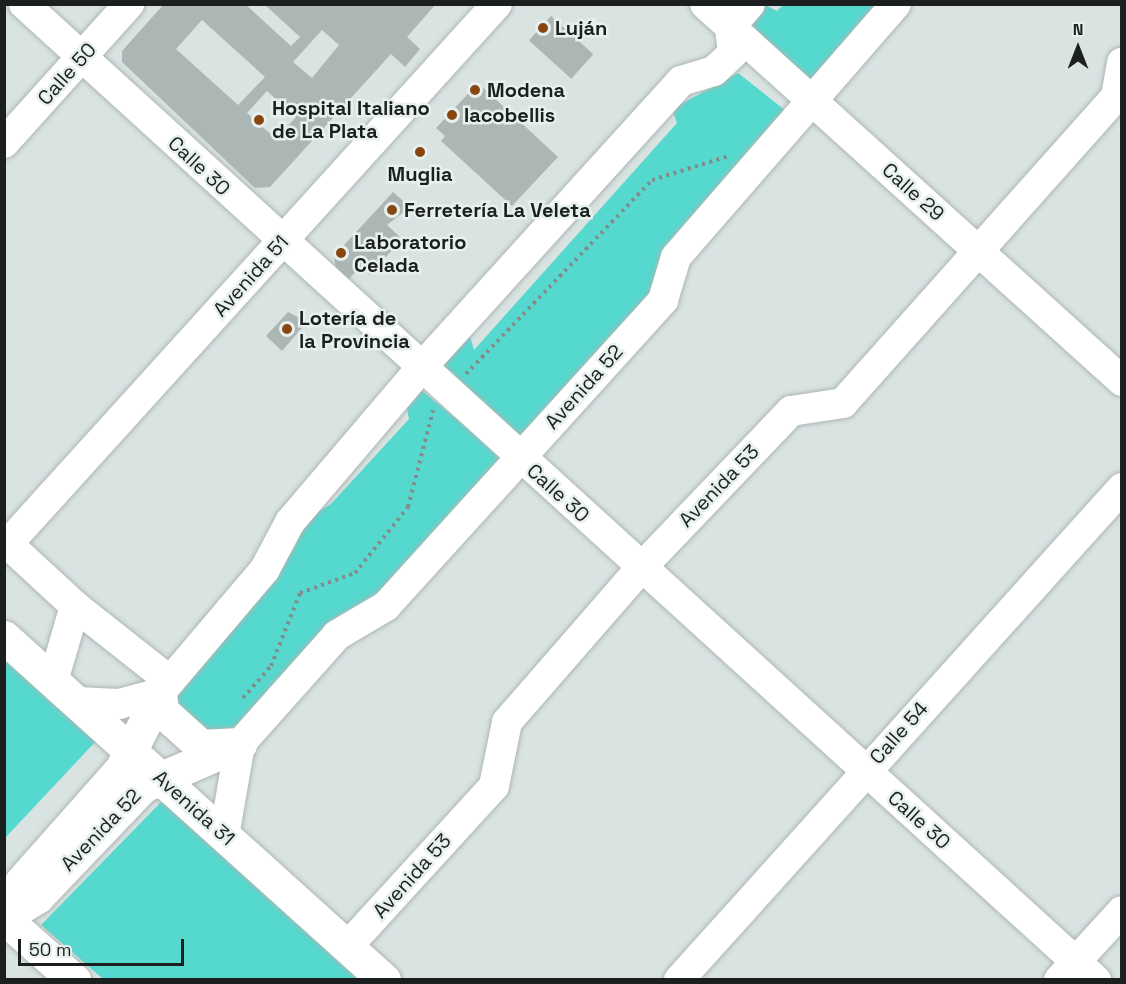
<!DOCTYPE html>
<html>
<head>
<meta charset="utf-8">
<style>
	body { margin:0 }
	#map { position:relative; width:1126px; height:984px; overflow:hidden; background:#d9e3e2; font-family:"Space Grotesk",sans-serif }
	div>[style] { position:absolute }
	.green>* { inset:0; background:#55d8ce }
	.building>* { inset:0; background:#acb6b4; transform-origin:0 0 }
	.path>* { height:4px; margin-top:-2px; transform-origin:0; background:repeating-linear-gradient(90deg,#848b8b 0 3px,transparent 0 7.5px) }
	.roads { filter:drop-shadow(0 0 2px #adb6b5) drop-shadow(0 0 2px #adb6b5) }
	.minor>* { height:30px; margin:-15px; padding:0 15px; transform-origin:15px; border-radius:15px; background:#fff }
	.major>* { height:33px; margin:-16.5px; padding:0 16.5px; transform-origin:16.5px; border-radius:16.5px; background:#fff }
	.highway>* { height:33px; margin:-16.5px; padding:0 16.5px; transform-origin:16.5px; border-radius:16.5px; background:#fff }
	.dots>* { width:16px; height:16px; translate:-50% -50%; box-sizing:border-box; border:3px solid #e6f0ef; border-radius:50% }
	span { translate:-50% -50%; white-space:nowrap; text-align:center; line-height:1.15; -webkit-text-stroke:5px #e6f0ef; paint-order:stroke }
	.poi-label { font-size:20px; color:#1c1f1f; font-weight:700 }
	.left { translate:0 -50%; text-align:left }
	.street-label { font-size:20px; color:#1c1f1f }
	.frame { position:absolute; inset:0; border:6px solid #1c1f1f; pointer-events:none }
	.north { position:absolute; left:1048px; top:18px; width:60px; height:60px; -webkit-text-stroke:4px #e6f0ef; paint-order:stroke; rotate:0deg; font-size:16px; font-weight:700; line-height:24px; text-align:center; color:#1c1f1f }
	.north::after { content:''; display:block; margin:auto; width:21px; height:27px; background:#1c1f1f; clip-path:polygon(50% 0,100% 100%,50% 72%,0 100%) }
	.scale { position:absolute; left:18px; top:939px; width:166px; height:27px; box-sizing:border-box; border:3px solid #1c1f1f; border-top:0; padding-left:8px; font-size:18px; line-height:21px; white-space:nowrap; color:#1c1f1f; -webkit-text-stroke:4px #e6f0ef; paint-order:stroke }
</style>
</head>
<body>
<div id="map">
	<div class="green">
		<i style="clip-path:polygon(765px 5px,777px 11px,783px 5px,882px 5px,807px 85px,743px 33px)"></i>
		<i style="clip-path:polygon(738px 73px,786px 111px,650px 299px,521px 440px,437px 371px,469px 333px,474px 350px,677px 123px,672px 109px)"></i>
		<i style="clip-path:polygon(420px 389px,505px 459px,375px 604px,339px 615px,226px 741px,209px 736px,171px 701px,298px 524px,331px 504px,409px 419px,406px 404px)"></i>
		<i style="clip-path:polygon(4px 653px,98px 739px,5px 838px,4px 838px)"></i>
		<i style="clip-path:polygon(164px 799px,371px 979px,103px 979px,41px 925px)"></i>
	</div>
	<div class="building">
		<i style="clip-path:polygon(evenodd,164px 4px,245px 4px,291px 46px,300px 37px,264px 4px,436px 4px,407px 37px,420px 49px,405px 67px,391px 54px,270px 187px,255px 188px,122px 62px,122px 51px,164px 4px,202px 20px,265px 77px,238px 105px,176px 49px,202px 20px,164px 4px,322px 30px,339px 45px,312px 78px,293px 62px,322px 30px,164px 4px,267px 91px,296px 117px,276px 139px,247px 113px,267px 91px)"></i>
		<i style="left:551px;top:16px;width:57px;height:33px;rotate:42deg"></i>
		<i style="clip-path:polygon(478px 83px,558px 157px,512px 206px,441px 141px,445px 136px,436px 128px)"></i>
		<i style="clip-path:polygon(393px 192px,410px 207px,387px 225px,402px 239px,370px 275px,361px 266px,347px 281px,336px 270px,334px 256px)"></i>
		<i style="clip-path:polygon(288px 312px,307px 322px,282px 351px,266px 336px)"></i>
	</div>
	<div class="path">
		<i style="left:466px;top:374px;width:269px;rotate:-46.2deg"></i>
		<i style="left:652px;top:180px;width:81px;rotate:-17.3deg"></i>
		<i style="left:243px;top:698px;width:43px;rotate:-48.8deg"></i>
		<i style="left:271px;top:666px;width:79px;rotate:-68.3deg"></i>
		<i style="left:300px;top:593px;width:59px;rotate:-20deg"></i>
		<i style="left:355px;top:573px;width:85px;rotate:-51.2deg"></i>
		<i style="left:408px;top:507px;width:100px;rotate:-75.5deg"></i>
	</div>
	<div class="roads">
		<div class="minor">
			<i style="left:24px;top:4px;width:1450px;rotate:42.32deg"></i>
			<i style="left:705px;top:4px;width:562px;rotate:42.12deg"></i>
			<i style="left:4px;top:143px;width:187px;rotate:-48deg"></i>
			<i style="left:8px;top:544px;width:91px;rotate:42.8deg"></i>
			<i style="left:75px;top:606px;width:78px;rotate:106.3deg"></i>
			<i style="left:4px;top:548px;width:734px;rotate:-47.82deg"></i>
			<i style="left:75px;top:606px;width:121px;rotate:38.3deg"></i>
			<i style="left:76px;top:702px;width:43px;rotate:2.7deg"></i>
			<i style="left:119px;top:704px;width:42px;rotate:-15deg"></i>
			<i style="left:160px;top:693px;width:162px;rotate:-49.7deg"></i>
			<i style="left:265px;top:569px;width:53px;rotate:-62deg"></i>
			<i style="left:290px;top:522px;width:201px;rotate:-49.6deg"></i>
			<i style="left:420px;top:369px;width:389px;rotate:-47.8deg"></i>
			<i style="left:681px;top:81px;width:34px;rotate:-17deg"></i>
			<i style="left:714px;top:71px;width:26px;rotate:-43deg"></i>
			<i style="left:733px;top:53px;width:26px;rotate:-97deg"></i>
			<i style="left:730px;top:27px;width:30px;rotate:-49deg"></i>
			<i style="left:224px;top:836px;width:93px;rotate:-80.1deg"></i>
			<i style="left:240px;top:744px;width:146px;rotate:-48.3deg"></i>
			<i style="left:337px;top:635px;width:57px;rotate:-30.6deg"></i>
			<i style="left:386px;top:606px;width:413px;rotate:-47.8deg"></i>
			<i style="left:663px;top:300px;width:45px;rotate:-73.2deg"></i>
			<i style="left:676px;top:257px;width:335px;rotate:-49deg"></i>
			<i style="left:347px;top:947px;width:218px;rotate:-47.6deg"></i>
			<i style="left:494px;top:786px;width:65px;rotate:-78.5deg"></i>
			<i style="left:507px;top:722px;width:204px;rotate:-49deg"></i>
			<i style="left:641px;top:568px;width:217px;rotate:-46.3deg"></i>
			<i style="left:791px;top:411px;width:53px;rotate:-8.7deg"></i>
			<i style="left:843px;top:403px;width:410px;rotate:-48.3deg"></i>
			<i style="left:1116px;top:97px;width:35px;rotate:-80deg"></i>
			<i style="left:679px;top:980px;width:662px;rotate:-48deg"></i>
			<i style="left:1059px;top:980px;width:93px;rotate:-47.6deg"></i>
		</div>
		<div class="major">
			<i style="left:160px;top:693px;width:18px;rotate:84deg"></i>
			<i style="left:162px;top:711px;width:52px;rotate:41.9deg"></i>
			<i style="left:201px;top:746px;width:34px;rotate:-3deg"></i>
			<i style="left:12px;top:899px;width:19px;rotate:-62deg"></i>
			<i style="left:21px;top:882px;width:151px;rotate:-48.5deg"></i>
			<i style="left:121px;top:769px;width:85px;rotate:-62.8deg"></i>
			<i style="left:4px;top:917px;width:39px;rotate:-31deg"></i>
			<i style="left:37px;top:897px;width:153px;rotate:-46.3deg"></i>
			<i style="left:143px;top:786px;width:106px;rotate:-23.4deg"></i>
		</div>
		<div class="highway">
			<i style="left:4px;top:637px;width:512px;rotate:42.07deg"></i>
			<i style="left:4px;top:918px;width:94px;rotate:41.5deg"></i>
		</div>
	</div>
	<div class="dots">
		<i style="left:543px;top:28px;background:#884711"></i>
		<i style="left:475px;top:90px;background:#884711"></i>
		<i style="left:452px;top:115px;background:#884711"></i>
		<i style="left:259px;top:120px;background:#884711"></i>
		<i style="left:420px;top:152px;background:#884711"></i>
		<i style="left:392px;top:210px;background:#884711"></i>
		<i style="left:341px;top:253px;background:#884711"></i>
		<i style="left:287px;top:329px;background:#884711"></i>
	</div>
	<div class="poi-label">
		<span class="left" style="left:555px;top:28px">Luján</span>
		<span class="left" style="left:487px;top:90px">Modena</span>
		<span class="left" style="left:272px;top:120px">Hospital Italiano<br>de La Plata</span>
		<span class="left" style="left:464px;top:115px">Iacobellis</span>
		<span style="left:420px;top:174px">Muglia</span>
		<span class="left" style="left:404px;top:210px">Ferretería La Veleta</span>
		<span class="left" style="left:354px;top:254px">Laboratorio<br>Celada</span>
		<span class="left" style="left:299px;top:330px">Lotería de<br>la Provincia</span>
	</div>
	<div class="street-label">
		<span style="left:67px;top:74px;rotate:-48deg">Calle 50</span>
		<span style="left:199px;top:166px;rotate:43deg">Calle 30</span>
		<span style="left:913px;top:192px;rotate:42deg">Calle 29</span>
		<span style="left:251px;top:276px;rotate:-48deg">Avenida 51</span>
		<span style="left:584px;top:387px;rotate:-48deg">Avenida 52</span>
		<span style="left:719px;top:486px;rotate:-46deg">Avenida 53</span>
		<span style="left:558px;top:493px;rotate:42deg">Calle 30</span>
		<span style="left:899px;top:733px;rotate:-48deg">Calle 54</span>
		<span style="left:194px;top:808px;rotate:42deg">Avenida 31</span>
		<span style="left:919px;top:820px;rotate:42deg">Calle 30</span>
		<span style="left:101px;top:830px;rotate:-46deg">Avenida 52</span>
		<span style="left:412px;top:876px;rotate:-48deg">Avenida 53</span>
	</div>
	<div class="frame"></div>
	<div class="north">N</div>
	<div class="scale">50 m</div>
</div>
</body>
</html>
